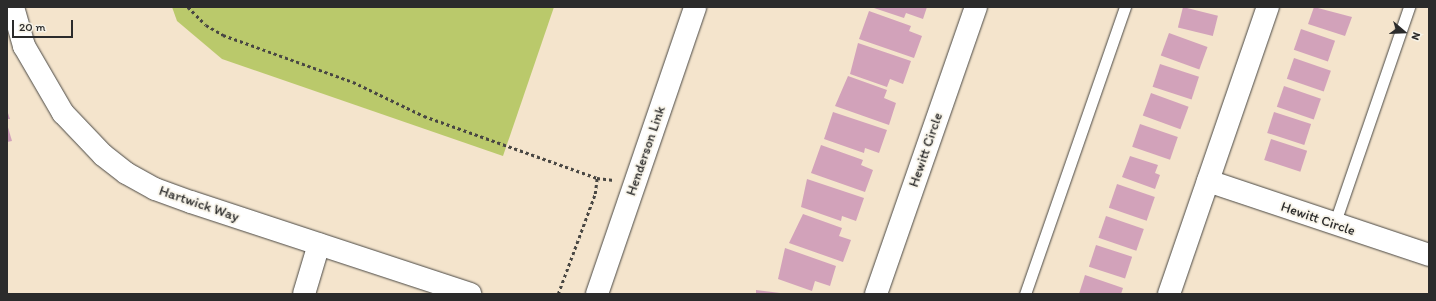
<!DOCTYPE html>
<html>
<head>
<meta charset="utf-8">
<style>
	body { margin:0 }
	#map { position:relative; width:1436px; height:301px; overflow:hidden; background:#f4e4cc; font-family:Itim,sans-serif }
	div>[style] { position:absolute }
	.green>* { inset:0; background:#bac96b }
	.building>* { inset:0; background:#d2a2ba; transform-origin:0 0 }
	.path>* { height:2.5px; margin-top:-1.25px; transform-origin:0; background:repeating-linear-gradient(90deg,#494743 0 3px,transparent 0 6px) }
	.roads { filter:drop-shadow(0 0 1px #494743) drop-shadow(0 0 1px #494743) }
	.lane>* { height:11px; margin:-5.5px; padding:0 5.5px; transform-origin:5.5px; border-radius:5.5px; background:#fff }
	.street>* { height:22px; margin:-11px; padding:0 11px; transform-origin:11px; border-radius:11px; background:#fff }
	span { translate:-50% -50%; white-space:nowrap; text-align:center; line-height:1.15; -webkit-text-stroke:3.5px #f7f3e8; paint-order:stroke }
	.street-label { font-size:14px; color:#2b2b2b }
	.frame { position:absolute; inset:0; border:8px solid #2b2b2b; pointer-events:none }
	.north { position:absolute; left:1384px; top:12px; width:40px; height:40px; -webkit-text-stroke:3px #f7f3e8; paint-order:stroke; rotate:109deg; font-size:11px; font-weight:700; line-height:16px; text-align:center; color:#2b2b2b }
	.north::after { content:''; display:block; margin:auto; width:14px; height:18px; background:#2b2b2b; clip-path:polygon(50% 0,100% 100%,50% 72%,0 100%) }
	.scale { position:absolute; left:12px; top:20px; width:61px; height:18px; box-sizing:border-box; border:2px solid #2b2b2b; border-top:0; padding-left:5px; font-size:12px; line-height:14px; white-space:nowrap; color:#2b2b2b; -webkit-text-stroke:3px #f7f3e8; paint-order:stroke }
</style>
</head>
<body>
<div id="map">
	<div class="green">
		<i style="clip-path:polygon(172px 7px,554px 7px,503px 156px,222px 59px,177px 21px)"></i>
	</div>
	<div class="building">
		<i style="clip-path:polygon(871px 7px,927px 7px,923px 19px,906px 13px,904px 18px)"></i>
		<i style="left:1183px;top:7px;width:36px;height:21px;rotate:14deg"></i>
		<i style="clip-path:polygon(1314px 7px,1352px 17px,1345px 36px,1308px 24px)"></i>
		<i style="clip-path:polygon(869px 11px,911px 26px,909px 31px,922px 36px,914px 58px,859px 39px)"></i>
		<i style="left:1301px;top:29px;width:36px;height:22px;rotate:19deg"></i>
		<i style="left:1169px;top:33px;width:41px;height:24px;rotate:20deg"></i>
		<i style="clip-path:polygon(858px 43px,911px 61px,903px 84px,890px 79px,887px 87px,850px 74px)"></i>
		<i style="left:1294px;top:58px;width:39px;height:22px;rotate:19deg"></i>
		<i style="left:1160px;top:64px;width:41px;height:24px;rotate:18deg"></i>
		<i style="clip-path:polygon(848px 76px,887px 90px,884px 98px,896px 103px,889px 125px,835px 106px)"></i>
		<i style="left:1284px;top:86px;width:39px;height:22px;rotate:19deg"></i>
		<i style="left:1151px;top:93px;width:40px;height:24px;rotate:20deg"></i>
		<i style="clip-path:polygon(7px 110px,10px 119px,7px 119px)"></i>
		<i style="clip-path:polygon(833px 112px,887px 130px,879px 153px,865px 148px,864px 153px,824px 139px)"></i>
		<i style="left:1274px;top:112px;width:39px;height:22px;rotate:18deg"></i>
		<i style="clip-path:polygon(7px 124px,12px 141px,7px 142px)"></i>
		<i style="left:1140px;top:124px;width:40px;height:24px;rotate:19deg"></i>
		<i style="left:1271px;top:139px;width:38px;height:22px;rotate:18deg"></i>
		<i style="clip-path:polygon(821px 145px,863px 160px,861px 165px,873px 170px,865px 192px,811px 173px)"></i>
		<i style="clip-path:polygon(1130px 156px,1158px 165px,1155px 173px,1160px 175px,1155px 189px,1122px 177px)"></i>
		<i style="clip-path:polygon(807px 179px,864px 198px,856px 221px,842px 216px,841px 221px,801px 207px)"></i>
		<i style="left:1117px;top:184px;width:40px;height:25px;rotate:19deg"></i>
		<i style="clip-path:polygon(803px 214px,842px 228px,839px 236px,851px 240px,843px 262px,789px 243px)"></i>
		<i style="left:1106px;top:216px;width:40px;height:23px;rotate:19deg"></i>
		<i style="left:1096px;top:245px;width:38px;height:23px;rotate:18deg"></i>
		<i style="clip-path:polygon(785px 248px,836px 266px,830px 286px,815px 281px,812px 291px,778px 279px)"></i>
		<i style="clip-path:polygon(1085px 275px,1123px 288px,1121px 294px,1079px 294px)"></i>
		<i style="clip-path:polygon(756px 290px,780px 293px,780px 294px,756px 294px)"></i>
	</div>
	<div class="path">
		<i style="left:188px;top:7px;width:25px;rotate:45deg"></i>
		<i style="left:206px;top:25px;width:20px;rotate:30deg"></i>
		<i style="left:223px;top:35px;width:138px;rotate:19.9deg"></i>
		<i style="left:353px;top:82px;width:79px;rotate:25.6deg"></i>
		<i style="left:424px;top:116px;width:184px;rotate:19.7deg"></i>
		<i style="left:597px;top:178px;width:17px;rotate:7deg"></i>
		<i style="left:558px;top:294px;width:107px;rotate:-69.7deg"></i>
		<i style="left:595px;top:194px;width:16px;rotate:-83deg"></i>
	</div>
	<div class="roads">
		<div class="lane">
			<i style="left:1334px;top:225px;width:231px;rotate:-71deg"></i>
			<i style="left:1025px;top:294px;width:304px;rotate:-70.8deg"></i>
		</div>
		<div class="street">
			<i style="left:13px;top:7px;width:41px;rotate:74.2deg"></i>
			<i style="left:24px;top:46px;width:78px;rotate:59.8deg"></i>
			<i style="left:63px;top:113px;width:58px;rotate:46.4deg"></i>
			<i style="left:103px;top:155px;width:29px;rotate:38deg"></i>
			<i style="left:126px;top:173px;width:33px;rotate:29deg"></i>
			<i style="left:155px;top:189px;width:38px;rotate:20deg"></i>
			<i style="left:191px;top:202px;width:294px;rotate:18.2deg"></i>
			<i style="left:1208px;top:181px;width:233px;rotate:18.5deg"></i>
			<i style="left:304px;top:294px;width:52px;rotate:-73.3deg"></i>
			<i style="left:597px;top:294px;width:303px;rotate:-71.1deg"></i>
			<i style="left:876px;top:294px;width:304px;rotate:-70.8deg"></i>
			<i style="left:1169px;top:294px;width:304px;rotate:-71deg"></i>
		</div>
	</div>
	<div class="street-label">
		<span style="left:926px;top:150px;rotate:-71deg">Hewitt Circle</span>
		<span style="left:646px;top:151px;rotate:-71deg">Henderson Link</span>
		<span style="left:199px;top:204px;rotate:19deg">Hartwick Way</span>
		<span style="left:1318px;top:219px;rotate:19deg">Hewitt Circle</span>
	</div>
	<div class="frame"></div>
	<div class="north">N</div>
	<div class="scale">20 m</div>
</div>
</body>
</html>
